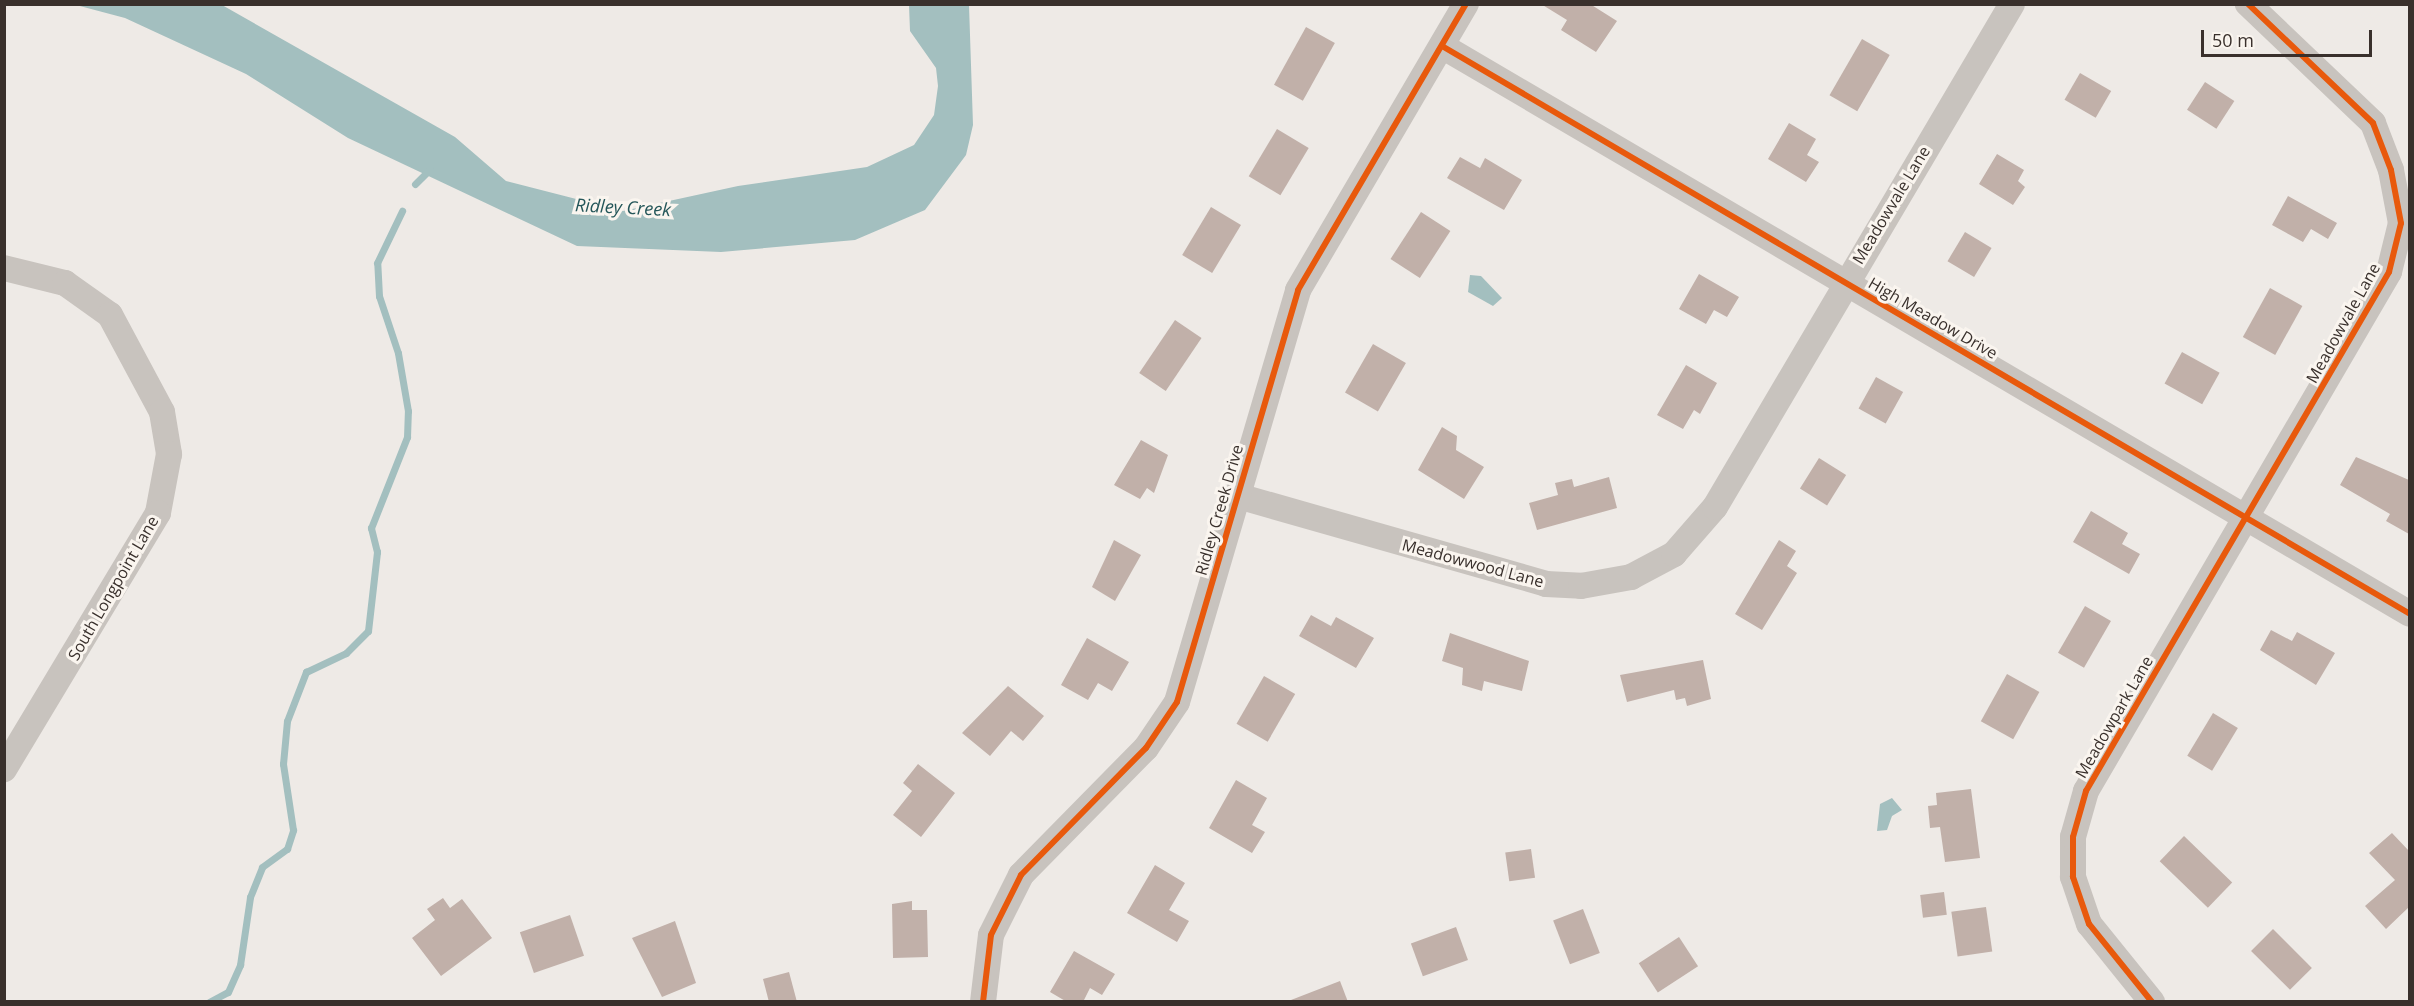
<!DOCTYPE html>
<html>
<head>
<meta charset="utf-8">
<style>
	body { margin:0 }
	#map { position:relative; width:2414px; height:1006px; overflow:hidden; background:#eeeae6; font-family:"Open Sans",sans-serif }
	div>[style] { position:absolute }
	.water>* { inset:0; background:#a3bfbf }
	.stream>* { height:7px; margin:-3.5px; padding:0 3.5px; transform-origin:3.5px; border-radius:3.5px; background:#a3bfbf }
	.building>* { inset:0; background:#c1b0a9; transform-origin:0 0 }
	.street>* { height:26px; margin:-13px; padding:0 13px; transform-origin:13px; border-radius:13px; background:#c8c3be }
	.cycleway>* { height:6px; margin:-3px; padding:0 3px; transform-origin:3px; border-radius:3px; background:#e8590c }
	span { translate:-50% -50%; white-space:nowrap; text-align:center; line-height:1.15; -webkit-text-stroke:6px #faf5ef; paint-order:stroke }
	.street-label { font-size:16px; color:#39302c }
	.water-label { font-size:18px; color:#245659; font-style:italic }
	.frame { position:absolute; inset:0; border:6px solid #39302c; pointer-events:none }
	.scale { position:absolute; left:2201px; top:30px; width:171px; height:27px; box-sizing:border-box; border:3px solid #39302c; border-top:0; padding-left:8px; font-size:18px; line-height:21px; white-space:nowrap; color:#39302c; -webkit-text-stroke:4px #faf5ef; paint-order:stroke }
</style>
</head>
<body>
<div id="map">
	<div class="water">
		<i style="clip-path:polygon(76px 5px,222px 5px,455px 137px,506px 181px,623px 211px,738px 186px,867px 167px,914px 145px,934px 115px,938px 86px,936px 68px,910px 31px,909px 5px,969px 5px,973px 125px,966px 155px,925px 210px,855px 240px,721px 252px,577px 246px,348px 138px,246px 74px,125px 18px)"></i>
		<i style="clip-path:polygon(1470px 275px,1481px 276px,1502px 298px,1493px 306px,1468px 292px)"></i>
		<i style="clip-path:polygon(1892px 798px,1902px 810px,1892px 816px,1887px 830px,1877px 831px,1880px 804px)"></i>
	</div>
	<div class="stream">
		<i style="left:415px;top:184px;width:21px;rotate:-45deg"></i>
		<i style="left:209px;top:1002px;width:21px;rotate:-28deg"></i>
		<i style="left:228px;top:992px;width:30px;rotate:-66deg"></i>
		<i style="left:240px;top:965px;width:69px;rotate:-81.6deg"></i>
		<i style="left:250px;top:897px;width:32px;rotate:-68deg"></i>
		<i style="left:262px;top:867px;width:31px;rotate:-36deg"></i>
		<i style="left:287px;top:849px;width:20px;rotate:-72deg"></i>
		<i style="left:293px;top:830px;width:67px;rotate:-98.6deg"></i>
		<i style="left:283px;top:764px;width:43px;rotate:-84.7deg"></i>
		<i style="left:287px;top:721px;width:53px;rotate:-68.8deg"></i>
		<i style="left:306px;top:672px;width:44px;rotate:-25.4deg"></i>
		<i style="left:346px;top:653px;width:31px;rotate:-45deg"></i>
		<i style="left:368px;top:631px;width:80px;rotate:-83.5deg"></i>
		<i style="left:377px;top:552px;width:25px;rotate:-104deg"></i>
		<i style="left:371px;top:528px;width:98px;rotate:-68.4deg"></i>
		<i style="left:407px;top:437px;width:26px;rotate:-88deg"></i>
		<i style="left:408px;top:411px;width:59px;rotate:-99.8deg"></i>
		<i style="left:398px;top:353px;width:60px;rotate:-108.4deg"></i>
		<i style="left:379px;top:296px;width:33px;rotate:-93deg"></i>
		<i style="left:377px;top:263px;width:58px;rotate:-64.3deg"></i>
	</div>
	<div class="building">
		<i style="clip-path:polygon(1541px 4px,1590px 4px,1617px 21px,1596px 52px,1561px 30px,1567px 20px)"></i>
		<i style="left:1306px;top:27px;width:33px;height:66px;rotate:29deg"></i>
		<i style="left:1862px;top:39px;width:32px;height:65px;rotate:30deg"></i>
		<i style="left:2080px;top:73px;width:36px;height:31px;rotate:30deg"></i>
		<i style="left:2205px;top:82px;width:35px;height:33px;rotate:33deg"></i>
		<i style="clip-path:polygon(1789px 123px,1816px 139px,1807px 155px,1819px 162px,1806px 182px,1768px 159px)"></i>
		<i style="left:1277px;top:129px;width:37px;height:55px;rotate:31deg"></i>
		<i style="clip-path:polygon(1997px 154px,2024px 170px,2018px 181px,2025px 187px,2013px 205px,1979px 184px)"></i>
		<i style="clip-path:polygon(1460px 157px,1480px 168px,1485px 158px,1522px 180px,1504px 210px,1447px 178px)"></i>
		<i style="clip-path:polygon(2288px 196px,2337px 223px,2328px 239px,2311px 229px,2303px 242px,2272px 225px)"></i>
		<i style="left:1211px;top:207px;width:35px;height:56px;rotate:31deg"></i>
		<i style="left:1421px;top:212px;width:35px;height:56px;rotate:33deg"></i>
		<i style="left:1965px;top:232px;width:31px;height:34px;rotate:31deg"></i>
		<i style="clip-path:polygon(1699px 274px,1739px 297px,1727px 317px,1714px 310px,1706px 324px,1679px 309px)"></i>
		<i style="left:2270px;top:288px;width:37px;height:56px;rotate:29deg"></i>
		<i style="left:1175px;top:320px;width:32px;height:64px;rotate:34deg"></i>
		<i style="left:1373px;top:344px;width:38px;height:56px;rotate:30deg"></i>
		<i style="left:2182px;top:352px;width:43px;height:36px;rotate:29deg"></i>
		<i style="clip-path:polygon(1686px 365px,1717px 383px,1700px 414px,1694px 410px,1683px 429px,1657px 415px)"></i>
		<i style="left:1876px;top:377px;width:31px;height:36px;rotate:29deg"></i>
		<i style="clip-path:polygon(1442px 427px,1457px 436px,1456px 450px,1484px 467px,1464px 499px,1418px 470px)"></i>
		<i style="clip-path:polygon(1141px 440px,1168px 455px,1154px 493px,1147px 488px,1140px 499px,1114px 485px)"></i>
		<i style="clip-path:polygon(2356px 457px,2409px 480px,2409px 534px,2386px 521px,2390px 514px,2340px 485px)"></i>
		<i style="left:1819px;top:458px;width:32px;height:36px;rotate:32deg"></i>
		<i style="clip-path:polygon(1609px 477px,1617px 508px,1537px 530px,1529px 503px,1558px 495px,1555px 483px,1572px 479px,1574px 487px)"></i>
		<i style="clip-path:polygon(2091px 511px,2128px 533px,2122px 544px,2140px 554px,2129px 574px,2073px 542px)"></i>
		<i style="clip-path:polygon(1114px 540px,1141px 555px,1115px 601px,1092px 587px)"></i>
		<i style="clip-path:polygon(1779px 540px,1796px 551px,1787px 566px,1797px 573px,1762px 630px,1735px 614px)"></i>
		<i style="left:2085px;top:606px;width:30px;height:54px;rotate:30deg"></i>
		<i style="clip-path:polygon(1311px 615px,1331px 626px,1336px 617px,1374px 638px,1356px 668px,1299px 636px)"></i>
		<i style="clip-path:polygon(2271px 630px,2292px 641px,2297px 632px,2335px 653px,2316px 685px,2260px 650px)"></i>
		<i style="clip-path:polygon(1450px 633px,1529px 661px,1522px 691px,1484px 681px,1482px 691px,1462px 685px,1463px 668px,1442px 661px)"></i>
		<i style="clip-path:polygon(1087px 638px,1129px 662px,1112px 691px,1098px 683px,1088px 700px,1061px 685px)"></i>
		<i style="clip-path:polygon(1703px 660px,1711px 699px,1687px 706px,1685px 698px,1676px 700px,1674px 690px,1627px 702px,1620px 675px)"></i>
		<i style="left:2007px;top:674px;width:37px;height:54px;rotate:29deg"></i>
		<i style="left:1264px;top:676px;width:36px;height:55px;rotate:30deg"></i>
		<i style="clip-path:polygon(1008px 686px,1044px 716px,1023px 741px,1011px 731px,990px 756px,962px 733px)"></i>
		<i style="left:2213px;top:713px;width:29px;height:50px;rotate:31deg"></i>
		<i style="clip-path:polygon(918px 764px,955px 793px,921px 837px,893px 815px,912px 791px,903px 783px)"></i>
		<i style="clip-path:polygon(1236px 780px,1267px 798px,1252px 825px,1265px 832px,1252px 853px,1209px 828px)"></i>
		<i style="clip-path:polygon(1971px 789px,1980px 858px,1945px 862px,1940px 827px,1930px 828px,1928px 806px,1937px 805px,1936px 793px)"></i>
		<i style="clip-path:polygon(2392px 833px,2409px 851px,2409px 907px,2386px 929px,2365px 906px,2395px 880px,2369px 853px)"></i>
		<i style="left:2184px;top:836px;width:67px;height:35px;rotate:44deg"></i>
		<i style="left:1531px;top:849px;width:29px;height:26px;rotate:82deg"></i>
		<i style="clip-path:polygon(1155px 865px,1185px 883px,1169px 910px,1189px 921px,1177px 942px,1127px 913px)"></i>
		<i style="left:1944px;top:892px;width:23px;height:24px;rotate:83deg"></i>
		<i style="clip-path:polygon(443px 898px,450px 908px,462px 899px,492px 938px,441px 976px,412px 938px,435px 920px,427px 909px)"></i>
		<i style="clip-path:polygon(912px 901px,912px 910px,927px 910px,928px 957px,893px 958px,892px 904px)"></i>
		<i style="left:1986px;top:907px;width:45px;height:35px;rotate:82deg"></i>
		<i style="left:1583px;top:909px;width:47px;height:32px;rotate:69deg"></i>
		<i style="left:570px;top:915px;width:43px;height:53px;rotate:71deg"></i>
		<i style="clip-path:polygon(675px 921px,696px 983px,662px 997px,632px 938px)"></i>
		<i style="left:1456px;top:927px;width:35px;height:48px;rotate:70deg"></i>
		<i style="left:2273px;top:929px;width:55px;height:31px;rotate:45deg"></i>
		<i style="left:1679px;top:937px;width:35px;height:48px;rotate:57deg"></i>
		<i style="clip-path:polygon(1074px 951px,1115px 974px,1102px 995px,1090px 988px,1083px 1002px,1067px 1002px,1050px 992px)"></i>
		<i style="clip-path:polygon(789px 972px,797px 1002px,769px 1002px,763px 979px)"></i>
		<i style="clip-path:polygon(1340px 981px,1348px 1002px,1292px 1002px,1291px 1000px)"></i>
	</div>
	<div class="street">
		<i style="left:1442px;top:46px;width:1122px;rotate:30.4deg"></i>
		<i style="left:4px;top:268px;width:63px;rotate:13.8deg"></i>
		<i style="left:65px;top:283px;width:55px;rotate:35.4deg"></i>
		<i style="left:110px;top:315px;width:110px;rotate:61.8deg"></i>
		<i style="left:162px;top:412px;width:43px;rotate:80.5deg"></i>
		<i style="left:169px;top:454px;width:60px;rotate:100.6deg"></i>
		<i style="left:158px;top:513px;width:299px;rotate:121deg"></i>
		<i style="left:1238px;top:496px;width:320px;rotate:15.9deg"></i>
		<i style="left:1546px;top:584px;width:35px;rotate:3deg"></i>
		<i style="left:1581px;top:586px;width:51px;rotate:-10.2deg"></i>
		<i style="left:1631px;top:577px;width:49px;rotate:-28.1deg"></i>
		<i style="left:1674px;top:554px;width:62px;rotate:-48.9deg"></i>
		<i style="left:1715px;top:507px;width:584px;rotate:-59.44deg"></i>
		<i style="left:983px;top:1002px;width:67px;rotate:-83.2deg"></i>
		<i style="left:991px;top:935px;width:67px;rotate:-63.4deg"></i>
		<i style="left:1021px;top:875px;width:178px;rotate:-45.5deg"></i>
		<i style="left:1146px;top:748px;width:55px;rotate:-56deg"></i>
		<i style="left:1177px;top:702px;width:429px;rotate:-73.6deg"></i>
		<i style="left:1298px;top:290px;width:332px;rotate:-59.6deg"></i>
		<i style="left:2152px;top:1002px;width:100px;rotate:-128.9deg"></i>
		<i style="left:2089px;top:924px;width:50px;rotate:-108.8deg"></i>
		<i style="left:2073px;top:877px;width:40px;rotate:-90deg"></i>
		<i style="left:2073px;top:837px;width:48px;rotate:-74.2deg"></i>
		<i style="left:2086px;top:791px;width:601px;rotate:-59.72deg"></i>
		<i style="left:2389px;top:272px;width:50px;rotate:-76.2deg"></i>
		<i style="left:2401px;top:223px;width:54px;rotate:-100.7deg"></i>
		<i style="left:2391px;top:170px;width:50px;rotate:-111deg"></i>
		<i style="left:2373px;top:123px;width:173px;rotate:-136.4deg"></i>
	</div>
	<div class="cycleway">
		<i style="left:1442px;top:46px;width:1122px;rotate:30.4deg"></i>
		<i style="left:983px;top:1002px;width:67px;rotate:-83.2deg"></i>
		<i style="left:991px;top:935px;width:67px;rotate:-63.4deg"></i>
		<i style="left:1021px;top:875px;width:178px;rotate:-45.5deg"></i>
		<i style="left:1146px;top:748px;width:55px;rotate:-56deg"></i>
		<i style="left:1177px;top:702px;width:429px;rotate:-73.6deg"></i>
		<i style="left:1298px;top:290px;width:332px;rotate:-59.6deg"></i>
		<i style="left:2152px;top:1002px;width:100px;rotate:-128.9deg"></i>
		<i style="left:2089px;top:924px;width:50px;rotate:-108.8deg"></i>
		<i style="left:2073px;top:877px;width:40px;rotate:-90deg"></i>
		<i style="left:2073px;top:837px;width:48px;rotate:-74.2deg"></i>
		<i style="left:2086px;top:791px;width:601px;rotate:-59.72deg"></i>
		<i style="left:2389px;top:272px;width:50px;rotate:-76.2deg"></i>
		<i style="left:2401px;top:223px;width:54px;rotate:-100.7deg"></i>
		<i style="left:2391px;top:170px;width:50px;rotate:-111deg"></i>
		<i style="left:2373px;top:123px;width:173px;rotate:-136.4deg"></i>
	</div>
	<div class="street-label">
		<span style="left:1891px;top:205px;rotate:-59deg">Meadowvale Lane</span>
		<span style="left:1933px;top:318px;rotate:30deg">High Meadow Drive</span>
		<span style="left:2343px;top:323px;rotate:-61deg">Meadowvale Lane</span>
		<span style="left:1219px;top:510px;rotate:-74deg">Ridley Creek Drive</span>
		<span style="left:1473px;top:563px;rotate:15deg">Meadowwood Lane</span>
		<span style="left:113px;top:588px;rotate:-60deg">South Longpoint Lane</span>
		<span style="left:2114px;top:717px;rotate:-60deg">Meadowpark Lane</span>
	</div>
	<div class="water-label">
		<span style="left:623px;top:207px;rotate:3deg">Ridley Creek</span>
	</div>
	<div class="frame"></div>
	<div class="scale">50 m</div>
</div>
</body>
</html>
